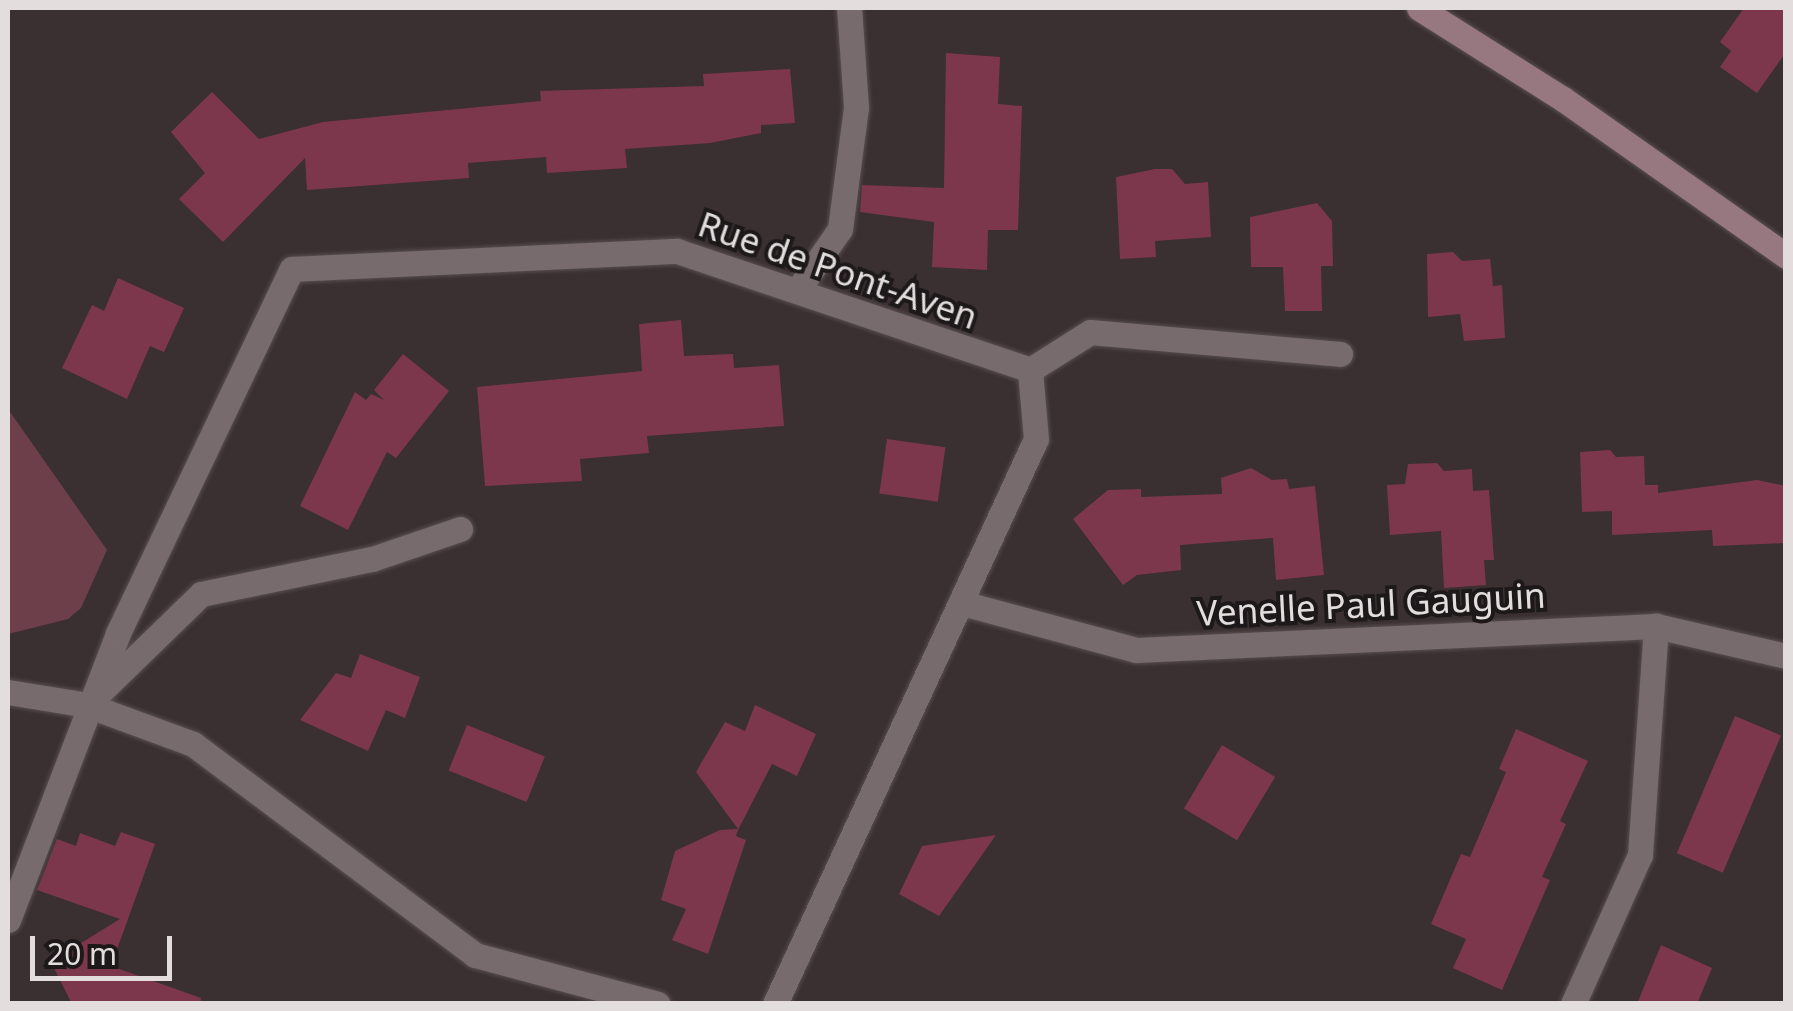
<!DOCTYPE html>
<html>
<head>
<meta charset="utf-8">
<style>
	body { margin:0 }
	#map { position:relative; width:1793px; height:1011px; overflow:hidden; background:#3a2f31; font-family:"Noto Sans",sans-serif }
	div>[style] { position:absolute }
	.green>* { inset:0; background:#6d3f4b }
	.building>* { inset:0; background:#7d374c; transform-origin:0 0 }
	.roads { filter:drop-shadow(0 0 2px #584e50) drop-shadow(0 0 2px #584e50) }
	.street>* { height:25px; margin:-12.5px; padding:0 12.5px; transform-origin:12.5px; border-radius:12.5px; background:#786b6e }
	.secondary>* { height:25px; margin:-12.5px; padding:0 12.5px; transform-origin:12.5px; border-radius:12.5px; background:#987880 }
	span { translate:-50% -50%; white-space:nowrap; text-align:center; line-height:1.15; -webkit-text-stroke:8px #1d191a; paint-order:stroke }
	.street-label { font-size:35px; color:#e4ddde }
	.frame { position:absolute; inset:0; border:10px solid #e4ddde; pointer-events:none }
	.scale { position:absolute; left:30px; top:936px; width:142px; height:45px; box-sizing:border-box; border:5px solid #e4ddde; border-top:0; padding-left:12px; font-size:30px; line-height:35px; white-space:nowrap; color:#e4ddde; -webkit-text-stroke:8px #1d191a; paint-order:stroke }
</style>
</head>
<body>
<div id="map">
	<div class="green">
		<i style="clip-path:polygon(8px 409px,107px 550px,81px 608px,68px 619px,8px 634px)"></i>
	</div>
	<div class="building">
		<i style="clip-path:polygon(1744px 8px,1786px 8px,1786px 52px,1757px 93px,1720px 67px,1731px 51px,1720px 42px)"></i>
		<i style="clip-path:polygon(946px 53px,1000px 57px,998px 104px,1022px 106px,1018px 230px,988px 230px,987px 270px,932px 267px,934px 222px,860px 212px,862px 185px,944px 188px)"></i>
		<i style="clip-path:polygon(790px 69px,795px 123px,761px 125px,761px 133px,710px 143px,625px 149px,627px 168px,547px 173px,546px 157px,468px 163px,469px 178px,307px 190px,305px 158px,223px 242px,179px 199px,205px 173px,171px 132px,212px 92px,259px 139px,323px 122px,541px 101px,540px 91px,704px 86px,703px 74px)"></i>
		<i style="clip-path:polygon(1155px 169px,1172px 169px,1185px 184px,1208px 182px,1211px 237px,1155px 241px,1156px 257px,1120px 259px,1116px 177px)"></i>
		<i style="clip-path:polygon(1317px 203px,1332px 221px,1333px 266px,1321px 266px,1322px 311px,1285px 311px,1283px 267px,1251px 267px,1250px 217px)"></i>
		<i style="clip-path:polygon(1453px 252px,1462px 261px,1490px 259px,1493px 286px,1502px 285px,1505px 338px,1464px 341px,1460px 314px,1428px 317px,1427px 254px)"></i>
		<i style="clip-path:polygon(118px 278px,184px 308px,164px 352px,150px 346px,127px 399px,62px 368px,92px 305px,104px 311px)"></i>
		<i style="clip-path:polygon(681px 320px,684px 356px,733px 354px,734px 368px,779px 365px,784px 426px,647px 436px,649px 453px,580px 459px,582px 481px,485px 486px,477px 387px,642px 371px,639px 324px)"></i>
		<i style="clip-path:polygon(403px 354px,449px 391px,396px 458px,387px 452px,348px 530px,300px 506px,355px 392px,366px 400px,371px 394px,384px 400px,374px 390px)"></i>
		<i style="left:887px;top:439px;width:59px;height:55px;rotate:8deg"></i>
		<i style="clip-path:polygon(1610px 450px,1616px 457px,1644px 456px,1645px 485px,1658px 485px,1658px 493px,1757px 480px,1786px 486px,1786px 543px,1713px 546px,1712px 530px,1612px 535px,1612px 511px,1582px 512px,1580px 452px)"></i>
		<i style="clip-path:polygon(1437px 463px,1444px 471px,1472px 469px,1473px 491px,1489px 490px,1494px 560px,1484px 560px,1486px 585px,1444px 588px,1441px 531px,1390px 535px,1387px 485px,1405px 484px,1408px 464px)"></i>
		<i style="clip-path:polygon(1251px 468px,1272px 480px,1287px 479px,1289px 489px,1315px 486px,1324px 575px,1276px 580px,1273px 538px,1180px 545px,1181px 570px,1137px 575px,1123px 585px,1073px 519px,1108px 490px,1141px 489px,1141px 497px,1222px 494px,1221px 478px)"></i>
		<i style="clip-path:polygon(360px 654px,420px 677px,405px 718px,386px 710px,368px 751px,300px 720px,336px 673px,351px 678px)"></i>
		<i style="clip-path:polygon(755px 705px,816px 734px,797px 776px,772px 764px,738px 830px,736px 836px,746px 840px,708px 954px,672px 940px,686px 909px,661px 900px,675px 851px,720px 830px,738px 829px,696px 772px,725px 722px,745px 731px)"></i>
		<i style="left:1735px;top:716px;width:50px;height:149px;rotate:23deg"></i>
		<i style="left:467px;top:725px;width:84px;height:49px;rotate:22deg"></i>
		<i style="clip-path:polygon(1516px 729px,1588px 761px,1560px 821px,1566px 824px,1542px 877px,1550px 880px,1502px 990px,1453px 968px,1466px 939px,1431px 924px,1461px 854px,1470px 857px,1506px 772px,1499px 769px)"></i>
		<i style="left:1222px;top:745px;width:62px;height:74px;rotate:31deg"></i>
		<i style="clip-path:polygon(121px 832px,155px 844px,111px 966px,201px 998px,200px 1004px,72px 1004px,55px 970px,60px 956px,120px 919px,37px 890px,57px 839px,76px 846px,80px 833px,115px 846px)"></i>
		<i style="clip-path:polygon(996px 835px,939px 916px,899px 894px,922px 846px)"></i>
		<i style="clip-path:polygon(1661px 945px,1712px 968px,1697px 1004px,1637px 1004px)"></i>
	</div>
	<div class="roads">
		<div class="street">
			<i style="left:797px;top:291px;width:75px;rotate:-55.3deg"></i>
			<i style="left:840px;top:229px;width:123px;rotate:-82.5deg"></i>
			<i style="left:856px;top:107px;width:99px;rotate:-94deg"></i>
			<i style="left:1030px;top:370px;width:71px;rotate:-32.3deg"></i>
			<i style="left:1090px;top:332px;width:251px;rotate:5deg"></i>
			<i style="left:962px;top:603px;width:180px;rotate:15.1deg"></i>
			<i style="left:1136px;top:650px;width:521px;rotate:-2.64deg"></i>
			<i style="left:1656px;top:626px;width:133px;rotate:13deg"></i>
			<i style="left:8px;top:692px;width:80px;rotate:9.3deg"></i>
			<i style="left:87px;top:705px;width:113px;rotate:20.2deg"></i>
			<i style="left:193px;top:744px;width:352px;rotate:36.8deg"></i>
			<i style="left:475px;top:955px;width:189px;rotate:15deg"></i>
			<i style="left:94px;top:698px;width:149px;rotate:-44.2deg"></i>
			<i style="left:201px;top:594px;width:175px;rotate:-11.6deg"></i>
			<i style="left:372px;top:559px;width:93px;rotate:-18.8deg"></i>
			<i style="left:8px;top:920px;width:307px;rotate:-69deg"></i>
			<i style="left:118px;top:633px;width:403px;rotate:-64.5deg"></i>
			<i style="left:292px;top:269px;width:385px;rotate:-2.7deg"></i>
			<i style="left:677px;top:251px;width:373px;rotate:18.6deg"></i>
			<i style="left:775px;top:1004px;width:622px;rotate:-65.21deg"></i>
			<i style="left:1036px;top:439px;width:69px;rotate:-95deg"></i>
			<i style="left:1573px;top:1004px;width:163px;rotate:-65.8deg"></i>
			<i style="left:1640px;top:855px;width:230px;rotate:-86deg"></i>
		</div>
		<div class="secondary">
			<i style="left:1419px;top:8px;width:170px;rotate:32.3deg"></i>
			<i style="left:1563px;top:99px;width:273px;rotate:35.1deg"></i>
		</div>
	</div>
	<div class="street-label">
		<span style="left:838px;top:270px;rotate:19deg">Rue de Pont-Aven</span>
		<span style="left:1371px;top:604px;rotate:-3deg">Venelle Paul Gauguin</span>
	</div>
	<div class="frame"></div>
	<div class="scale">20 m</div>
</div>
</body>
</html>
